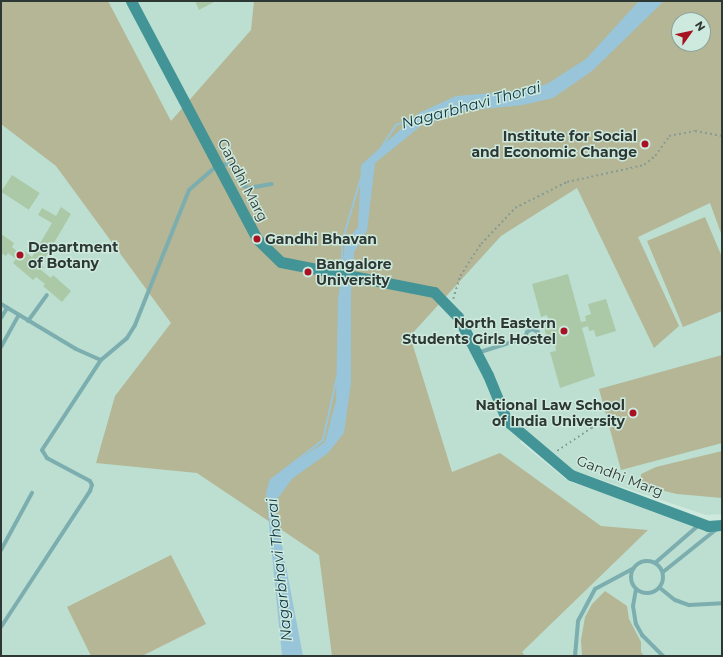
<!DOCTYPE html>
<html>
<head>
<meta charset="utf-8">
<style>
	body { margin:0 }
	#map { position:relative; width:723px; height:657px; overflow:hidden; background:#cee9de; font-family:Montserrat,sans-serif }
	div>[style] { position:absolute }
	.built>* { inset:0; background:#bcdfd1 }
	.green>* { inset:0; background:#b4b695 }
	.water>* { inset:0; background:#98c5da }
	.stream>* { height:2px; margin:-1px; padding:0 1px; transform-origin:1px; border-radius:1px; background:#98c5da }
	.building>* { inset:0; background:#acc9a7; transform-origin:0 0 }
	.path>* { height:1.5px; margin-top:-0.75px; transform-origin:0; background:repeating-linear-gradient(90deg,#889c94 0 2px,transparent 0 5px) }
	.service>* { height:4px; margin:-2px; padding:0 2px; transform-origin:2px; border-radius:2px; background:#7caeaf }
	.service>.ring { margin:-2px; padding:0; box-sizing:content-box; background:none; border:4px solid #7caeaf; border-radius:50% }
	.secondary>* { height:11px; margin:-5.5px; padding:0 5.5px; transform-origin:5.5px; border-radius:5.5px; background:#429496 }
	.dots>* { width:11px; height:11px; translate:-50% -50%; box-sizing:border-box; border:2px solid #cee9de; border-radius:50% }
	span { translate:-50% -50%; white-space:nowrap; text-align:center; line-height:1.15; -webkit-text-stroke:3px #cee9de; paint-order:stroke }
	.poi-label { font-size:14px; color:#2d3733; font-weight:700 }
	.right { translate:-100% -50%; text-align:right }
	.left { translate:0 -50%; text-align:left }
	.street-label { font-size:14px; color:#2d3733 }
	.water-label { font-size:15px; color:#0b3443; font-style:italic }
	.frame { position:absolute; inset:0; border:2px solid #2d3733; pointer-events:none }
	.north { position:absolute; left:671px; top:12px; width:40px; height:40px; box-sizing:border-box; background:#cee9de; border:1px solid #8ea29a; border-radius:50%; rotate:57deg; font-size:11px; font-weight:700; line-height:16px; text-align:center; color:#2d3733 }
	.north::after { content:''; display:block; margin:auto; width:14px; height:18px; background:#a81122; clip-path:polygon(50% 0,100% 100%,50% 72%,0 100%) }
</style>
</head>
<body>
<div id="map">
	<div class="built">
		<i style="clip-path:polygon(evenodd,1px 1px,722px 1px,722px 514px,706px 515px,575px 471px,528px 432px,520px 442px,568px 481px,722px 533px,722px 656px,1px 656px,1px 1px,679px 20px,703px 20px,703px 44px,679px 44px,679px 20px)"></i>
	</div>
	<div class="green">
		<i style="clip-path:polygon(evenodd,1px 1px,108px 1px,171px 121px,251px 30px,254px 1px,722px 1px,722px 236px,710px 203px,638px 237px,679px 326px,654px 348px,577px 188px,501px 236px,410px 336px,452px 472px,500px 453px,601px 526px,648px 530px,522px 652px,525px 656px,332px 656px,319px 555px,197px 473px,96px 463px,115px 396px,171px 323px,56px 166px,1px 124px,1px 1px,679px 20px,703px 20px,703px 44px,679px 44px,679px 20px)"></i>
		<i style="clip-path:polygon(705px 217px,722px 257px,722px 311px,683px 327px,647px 241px)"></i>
		<i style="clip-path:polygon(722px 355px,722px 443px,621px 470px,599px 389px)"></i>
		<i style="clip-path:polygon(722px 451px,722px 498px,677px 494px,647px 487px,641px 482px,641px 474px,656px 467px)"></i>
		<i style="clip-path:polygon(171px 555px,206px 624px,142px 656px,91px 656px,67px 607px)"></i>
		<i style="clip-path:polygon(605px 591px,627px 606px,629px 619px,641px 642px,641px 652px,644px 656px,582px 656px,581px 640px,585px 617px,592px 604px)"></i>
	</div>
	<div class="water">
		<i style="clip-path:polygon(639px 1px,664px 1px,592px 71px,553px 98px,523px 105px,463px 111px,422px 125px,375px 163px,367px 231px,354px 252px,351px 293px,351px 383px,344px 433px,328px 453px,293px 478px,274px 503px,303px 656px,282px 656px,266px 493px,270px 479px,325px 442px,336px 401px,338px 300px,345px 243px,358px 227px,361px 165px,419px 113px,456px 96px,539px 89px,586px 59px)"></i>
	</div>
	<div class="stream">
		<i style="left:526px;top:90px;width:22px;rotate:-13deg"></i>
		<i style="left:381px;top:148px;width:27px;rotate:-57deg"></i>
		<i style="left:396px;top:125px;width:18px;rotate:-19deg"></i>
		<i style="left:342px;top:271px;width:29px;rotate:-90deg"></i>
		<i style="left:342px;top:242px;width:67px;rotate:-73.5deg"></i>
		<i style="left:276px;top:476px;width:59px;rotate:-37.5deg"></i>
		<i style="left:323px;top:440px;width:65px;rotate:-77.5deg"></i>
	</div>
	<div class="building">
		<i style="clip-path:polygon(195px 1px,216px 1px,199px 10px)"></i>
		<i style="left:12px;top:175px;width:33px;height:20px;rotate:33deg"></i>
		<i style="clip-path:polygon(61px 207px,71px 214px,41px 265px,44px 267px,41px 270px,51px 278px,53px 275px,71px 291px,62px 302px,43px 286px,45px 284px,36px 277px,33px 280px,13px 263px,16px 259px,8px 253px,6px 256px,1px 253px,1px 234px,14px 243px,12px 247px,20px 254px,23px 250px,32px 257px,52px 223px,38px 215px,42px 208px,56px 216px)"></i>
		<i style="clip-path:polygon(568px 274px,581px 322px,586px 321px,585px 316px,591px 314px,588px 304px,606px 299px,616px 331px,596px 337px,594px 330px,589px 331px,588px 326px,582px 328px,595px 376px,560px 388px,550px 352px,556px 351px,555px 344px,549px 346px,543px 324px,549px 322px,547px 315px,541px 317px,532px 284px)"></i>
	</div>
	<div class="path">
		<i style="left:453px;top:299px;width:24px;rotate:-73deg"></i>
		<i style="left:460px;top:276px;width:38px;rotate:-57deg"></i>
		<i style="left:481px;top:244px;width:50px;rotate:-46.6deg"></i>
		<i style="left:515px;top:208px;width:58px;rotate:-26.6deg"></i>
		<i style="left:567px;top:182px;width:79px;rotate:-12.4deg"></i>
		<i style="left:644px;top:165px;width:14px;rotate:-39deg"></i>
		<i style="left:655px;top:156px;width:24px;rotate:-55deg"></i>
		<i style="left:669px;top:136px;width:26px;rotate:-11deg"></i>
		<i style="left:695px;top:131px;width:27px;rotate:10deg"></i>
		<i style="left:557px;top:451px;width:41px;rotate:-34.1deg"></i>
		<i style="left:591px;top:428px;width:17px;rotate:-24deg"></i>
	</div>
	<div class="service">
		<i style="left:1px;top:304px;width:87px;rotate:31deg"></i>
		<i style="left:76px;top:349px;width:27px;rotate:24deg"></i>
		<i style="left:101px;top:360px;width:34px;rotate:-40deg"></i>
		<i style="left:127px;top:338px;width:15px;rotate:-58deg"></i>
		<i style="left:135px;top:325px;width:145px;rotate:-68.2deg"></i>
		<i style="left:189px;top:190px;width:38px;rotate:-41deg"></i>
		<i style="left:218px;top:165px;width:12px;rotate:-5deg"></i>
		<i style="left:230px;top:164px;width:26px;rotate:58deg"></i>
		<i style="left:244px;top:186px;width:5px;rotate:22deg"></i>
		<i style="left:249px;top:188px;width:23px;rotate:-10deg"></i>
		<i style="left:1px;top:318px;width:12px;rotate:-59deg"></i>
		<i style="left:28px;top:321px;width:32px;rotate:-54deg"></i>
		<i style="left:532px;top:329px;width:7px;rotate:27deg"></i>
		<i style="left:538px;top:332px;width:6px;rotate:81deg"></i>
		<i style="left:539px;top:338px;width:6px;rotate:129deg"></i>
		<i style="left:535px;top:343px;width:6px;rotate:180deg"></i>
		<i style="left:529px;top:343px;width:6px;rotate:-129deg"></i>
		<i style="left:525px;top:338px;width:6px;rotate:-72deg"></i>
		<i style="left:527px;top:332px;width:6px;rotate:-31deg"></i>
		<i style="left:1px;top:347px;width:37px;rotate:-61deg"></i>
		<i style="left:477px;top:353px;width:50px;rotate:-17.4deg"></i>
		<i style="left:1px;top:550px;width:65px;rotate:-61.5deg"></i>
		<i class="ring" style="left:631px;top:561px;width:28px;height:28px"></i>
		<i style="left:655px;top:563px;width:60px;rotate:-40.9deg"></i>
		<i style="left:663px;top:572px;width:70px;rotate:-38.7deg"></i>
		<i style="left:660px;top:588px;width:19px;rotate:39deg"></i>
		<i style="left:675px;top:600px;width:15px;rotate:20deg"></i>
		<i style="left:689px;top:605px;width:33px;rotate:-3deg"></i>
		<i style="left:636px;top:589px;width:17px;rotate:100deg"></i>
		<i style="left:633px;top:606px;width:18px;rotate:81deg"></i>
		<i style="left:636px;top:624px;width:13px;rotate:61deg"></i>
		<i style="left:642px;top:635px;width:30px;rotate:45deg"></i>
		<i style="left:1px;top:627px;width:163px;rotate:-56.8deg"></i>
		<i style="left:90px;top:491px;width:6px;rotate:-72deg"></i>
		<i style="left:92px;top:485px;width:4px;rotate:-117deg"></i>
		<i style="left:90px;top:481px;width:49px;rotate:-151.9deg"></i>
		<i style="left:47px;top:458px;width:9px;rotate:-122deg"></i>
		<i style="left:42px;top:450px;width:108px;rotate:-56.8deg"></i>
		<i style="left:575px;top:656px;width:35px;rotate:-85deg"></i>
		<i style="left:578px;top:621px;width:36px;rotate:-62deg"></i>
		<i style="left:595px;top:589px;width:44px;rotate:-28.3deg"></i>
	</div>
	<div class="secondary">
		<i style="left:131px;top:1px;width:269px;rotate:62.1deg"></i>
		<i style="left:257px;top:239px;width:33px;rotate:44deg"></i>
		<i style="left:281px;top:262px;width:156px;rotate:11.1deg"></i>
		<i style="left:434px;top:292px;width:35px;rotate:46deg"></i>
		<i style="left:458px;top:317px;width:65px;rotate:62.7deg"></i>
		<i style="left:488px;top:375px;width:50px;rotate:67.6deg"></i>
		<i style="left:507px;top:421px;width:84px;rotate:40.2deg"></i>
		<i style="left:571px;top:475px;width:146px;rotate:20.4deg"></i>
		<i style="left:708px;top:526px;width:14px;rotate:-4deg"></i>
	</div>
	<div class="dots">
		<i style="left:645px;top:144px;background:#a81122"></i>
		<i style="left:257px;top:239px;background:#a81122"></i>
		<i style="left:20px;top:255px;background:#a81122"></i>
		<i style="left:308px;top:272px;background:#a81122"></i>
		<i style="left:564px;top:331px;background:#a81122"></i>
		<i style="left:633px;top:413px;background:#a81122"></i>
	</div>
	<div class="poi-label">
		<span class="right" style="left:637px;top:144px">Institute for Social<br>and Economic Change</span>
		<span class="left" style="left:265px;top:239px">Gandhi Bhavan</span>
		<span class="left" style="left:28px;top:255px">Department<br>of Botany</span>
		<span class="left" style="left:316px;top:272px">Bangalore<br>University</span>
		<span class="right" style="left:556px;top:331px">North Eastern<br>Students Girls Hostel</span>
		<span class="right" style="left:625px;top:413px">National Law School<br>of India University</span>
	</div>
	<div class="street-label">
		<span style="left:243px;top:180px;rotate:62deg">Gandhi Marg</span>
		<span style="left:620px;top:476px;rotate:21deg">Gandhi Marg</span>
	</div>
	<div class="water-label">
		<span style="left:471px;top:105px;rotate:-15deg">Nagarbhavi Thorai</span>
		<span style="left:279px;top:570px;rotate:-96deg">Nagarbhavi Thorai</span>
	</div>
	<div class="frame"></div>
	<div class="north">N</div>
</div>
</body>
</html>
